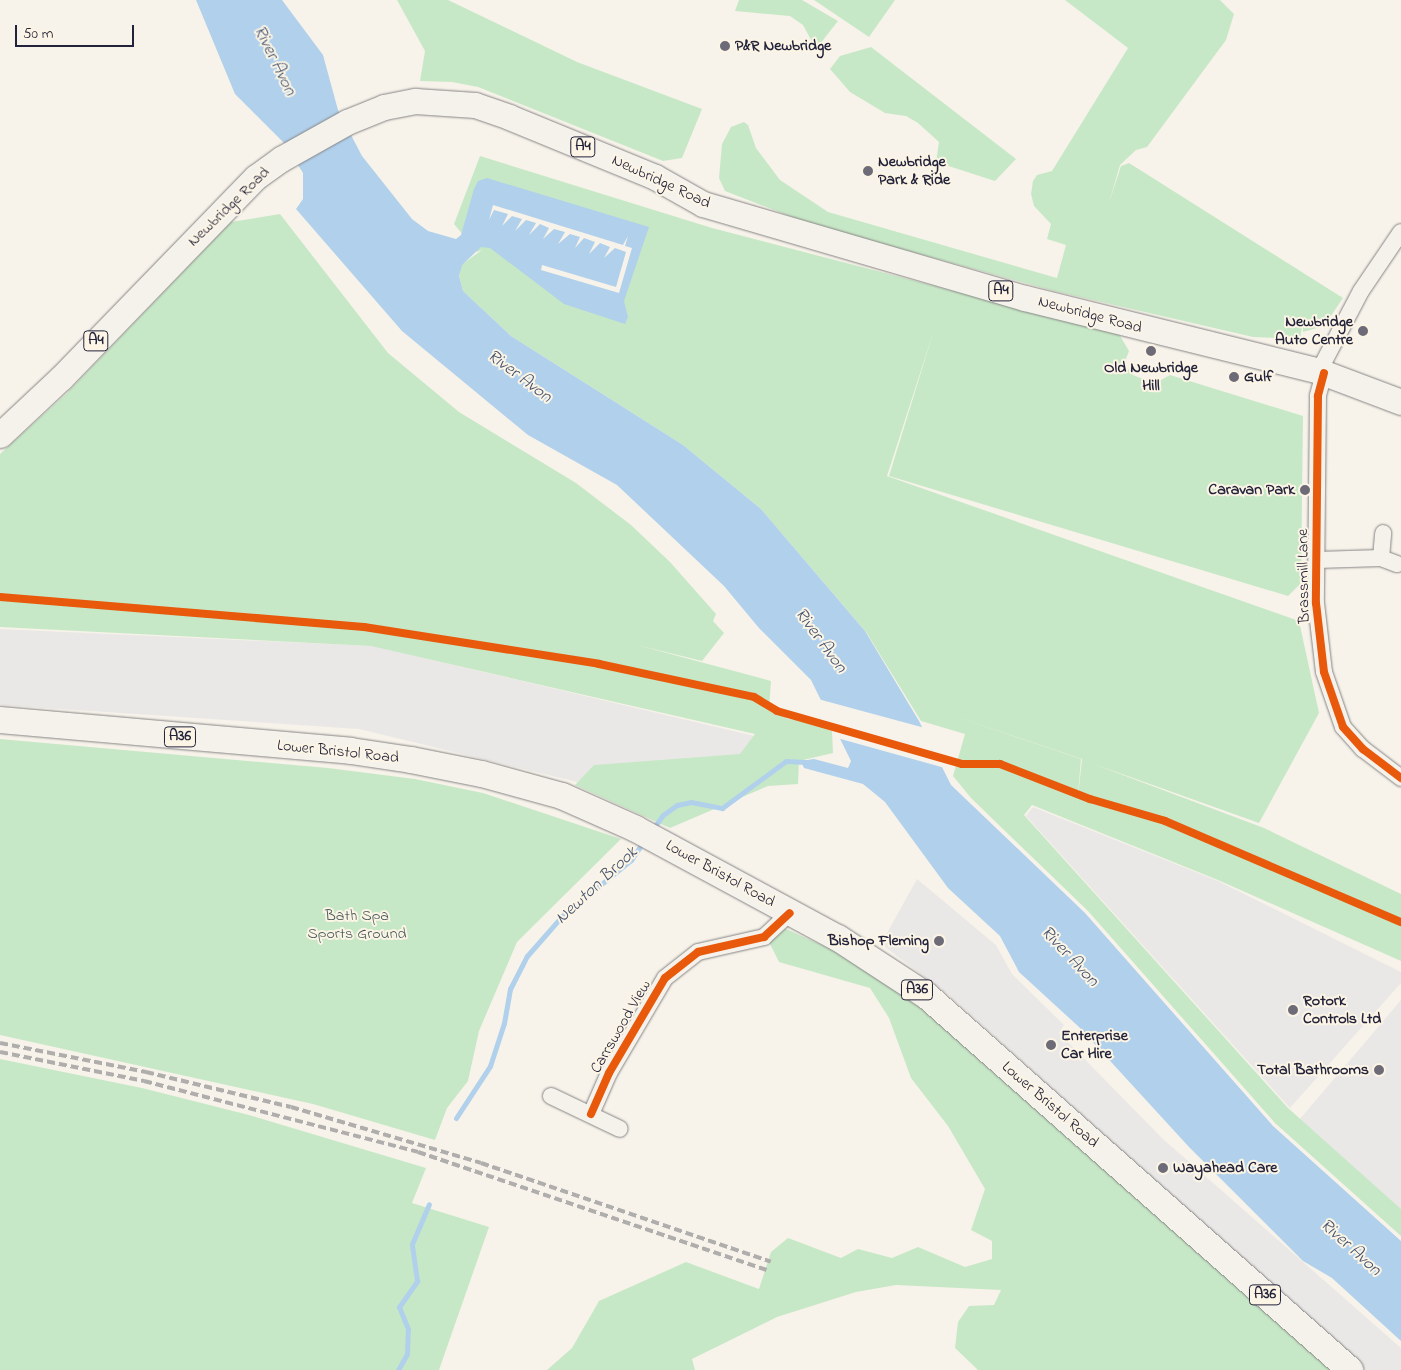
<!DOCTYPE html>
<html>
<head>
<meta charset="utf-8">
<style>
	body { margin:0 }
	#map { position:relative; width:1401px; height:1370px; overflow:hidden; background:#f7f3ea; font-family:"Indie Flower",sans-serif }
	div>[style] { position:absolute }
	.built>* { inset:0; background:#eae8e6 }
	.green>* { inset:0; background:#c7e8c6 }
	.water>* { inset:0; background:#b0d0eb }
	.pier>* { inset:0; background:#f7f3ea }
	.stream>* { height:5px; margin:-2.5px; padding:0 2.5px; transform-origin:2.5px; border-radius:2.5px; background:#b0d0eb }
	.roads { filter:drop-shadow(0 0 1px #868485) drop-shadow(0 0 1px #868485) }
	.minor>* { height:16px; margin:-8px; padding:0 8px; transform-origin:8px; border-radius:8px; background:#f5f2ec }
	.primary>* { height:25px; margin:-12.5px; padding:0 12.5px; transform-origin:12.5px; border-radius:12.5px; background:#f5f2ec }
	.trunk>* { height:26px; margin:-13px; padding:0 13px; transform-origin:13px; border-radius:13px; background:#f5f2ec }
	.rail>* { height:4px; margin-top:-2px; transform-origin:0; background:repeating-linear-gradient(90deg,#b0aead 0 8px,transparent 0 12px) }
	.cycleway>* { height:8px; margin:-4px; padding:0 4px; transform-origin:4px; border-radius:4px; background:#e8590c }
	.dots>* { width:14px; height:14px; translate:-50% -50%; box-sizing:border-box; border:2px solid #fcf5e5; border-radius:50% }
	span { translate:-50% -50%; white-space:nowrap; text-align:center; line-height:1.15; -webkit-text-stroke:4px #fcf5e5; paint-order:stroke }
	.shield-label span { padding:1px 4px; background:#fcf5e5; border:1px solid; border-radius:4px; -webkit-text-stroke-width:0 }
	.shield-label { font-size:15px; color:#22223b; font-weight:700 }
	.poi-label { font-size:16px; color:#22223b; font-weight:700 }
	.left { translate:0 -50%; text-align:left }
	.right { translate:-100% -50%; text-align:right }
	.street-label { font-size:16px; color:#22223b }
	.park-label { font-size:16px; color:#485b5c }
	.water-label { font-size:18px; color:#435270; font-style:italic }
	.scale { position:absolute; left:15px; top:25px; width:119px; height:22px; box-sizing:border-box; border:2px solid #22223b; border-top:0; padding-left:6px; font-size:15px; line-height:18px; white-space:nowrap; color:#22223b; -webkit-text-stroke:4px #fcf5e5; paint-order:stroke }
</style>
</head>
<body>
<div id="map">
	<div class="built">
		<i style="clip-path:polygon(0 629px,373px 646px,767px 739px,763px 753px,602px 788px,359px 729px,0 705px)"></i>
		<i style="clip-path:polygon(1033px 807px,1218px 881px,1401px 972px,1401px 983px,1290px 1108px,1026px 816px)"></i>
		<i style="clip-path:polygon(917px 879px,996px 945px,1012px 974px,1064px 1025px,1059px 1033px,1163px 1139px,1401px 1348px,1401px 1370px,1366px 1370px,946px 993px,881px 944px)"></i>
		<i style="clip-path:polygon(1401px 1000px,1401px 1210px,1299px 1120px)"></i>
	</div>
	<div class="green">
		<i style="clip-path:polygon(397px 0,448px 0,577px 62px,702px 109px,682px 158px,663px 161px,478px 87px,452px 82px,420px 81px,425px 51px)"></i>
		<i style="clip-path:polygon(739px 0,802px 0,838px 21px,816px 49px,803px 25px,790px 16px,735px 11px)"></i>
		<i style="clip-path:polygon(814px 0,895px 0,869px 37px)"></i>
		<i style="clip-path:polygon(1065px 0,1220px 0,1234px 14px,1226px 40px,1147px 147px,1136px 150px,1120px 165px,1109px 203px,1121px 166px,1129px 163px,1343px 298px,1324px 326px,1303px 332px,1303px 321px,1300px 339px,1253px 337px,1054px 291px,810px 224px,725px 191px,719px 178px,722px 144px,731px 127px,744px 122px,748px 125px,756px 148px,780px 180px,828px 212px,1057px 278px,1066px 245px,1047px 239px,1051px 224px,1034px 206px,1031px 194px,1033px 181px,1037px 175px,1052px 171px,1128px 48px)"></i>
		<i style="clip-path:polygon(871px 47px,1016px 159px,995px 181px,936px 162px,939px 142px,918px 123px,906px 116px,885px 113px,850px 92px,830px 69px,840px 56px)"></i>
		<i style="clip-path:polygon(evenodd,480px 156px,712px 228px,1119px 334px,1129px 351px,1124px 364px,1133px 375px,1148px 381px,1159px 381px,1170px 375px,1303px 416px,1301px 583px,1288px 596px,889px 476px,934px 330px,887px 476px,1299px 621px,1319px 713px,1259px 823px,1091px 763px,1264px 828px,1401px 894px,1401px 961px,1218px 880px,1032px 805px,1024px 815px,1288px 1108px,1401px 1209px,1401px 1236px,1275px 1123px,1088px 911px,971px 798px,953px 776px,965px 734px,921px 721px,866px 632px,761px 509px,683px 445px,511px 336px,463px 291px,459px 276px,461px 265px,482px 250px,477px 252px,454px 224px,480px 156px,951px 715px,1082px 759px,1077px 806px,1081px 759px,951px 715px)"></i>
		<i style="clip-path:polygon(280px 214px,388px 353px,459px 412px,576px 483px,631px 525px,670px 562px,716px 614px,713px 621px,724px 633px,702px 661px,637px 645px,771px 681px,769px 708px,788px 719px,808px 721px,832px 731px,833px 753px,799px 761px,798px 784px,768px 786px,670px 828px,575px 785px,594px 765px,740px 754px,755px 734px,371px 646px,0 627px,0 454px,66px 394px,231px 222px)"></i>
		<i style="clip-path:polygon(0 739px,328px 768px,415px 779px,483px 793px,621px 839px,517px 942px,479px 1031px,468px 1081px,447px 1108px,435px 1140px,313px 1104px,0 1035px)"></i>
		<i style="clip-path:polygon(784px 928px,828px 948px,835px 946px,922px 1009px,1337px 1370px,978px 1370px,955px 1348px,958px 1322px,969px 1306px,994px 1305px,1001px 1290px,896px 1285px,856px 1292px,777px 1317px,692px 1359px,695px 1370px,547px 1370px,572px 1348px,599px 1301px,686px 1262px,759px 1289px,771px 1252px,788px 1238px,841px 1258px,858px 1249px,892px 1258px,918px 1247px,965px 1267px,992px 1259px,992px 1241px,971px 1230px,985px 1189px,948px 1126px,911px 1078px,889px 1018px,870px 988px,779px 962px,768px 940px)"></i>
		<i style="clip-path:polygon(0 1059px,142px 1088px,249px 1115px,426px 1168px,412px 1203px,489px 1227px,439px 1370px,0 1370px)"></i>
	</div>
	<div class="water">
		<i style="clip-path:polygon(196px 0,282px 0,323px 55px,338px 110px,362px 156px,412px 219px,428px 231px,456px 239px,461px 235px,474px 189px,478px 181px,487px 178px,649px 227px,624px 301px,628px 317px,625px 324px,564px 304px,490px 248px,481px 247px,462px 265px,459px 276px,463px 291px,511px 336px,683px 445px,761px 509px,865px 631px,919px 721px,951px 785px,1085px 913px,1273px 1126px,1401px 1241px,1401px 1341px,1332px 1278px,1303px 1261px,1189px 1147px,1079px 1027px,1019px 972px,1000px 936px,948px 888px,885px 802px,863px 784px,804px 768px,801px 761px,814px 759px,848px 768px,851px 761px,811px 680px,759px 628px,724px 586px,617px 485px,528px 435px,402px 331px,296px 209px,303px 199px,303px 173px,284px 143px,235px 94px)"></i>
	</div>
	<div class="pier">
		<i style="clip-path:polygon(493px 205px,623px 245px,628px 236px,625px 246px,632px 248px,619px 293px,541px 270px,542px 265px,616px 287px,626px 252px,615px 248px,604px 258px,610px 247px,600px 243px,589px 254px,595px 242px,584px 238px,575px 248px,580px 237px,570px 234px,558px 244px,565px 232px,554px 229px,543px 239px,549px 228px,540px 224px,529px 235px,536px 223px,526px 220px,515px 231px,522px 219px,512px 216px,502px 226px,508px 214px,494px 210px,489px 220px)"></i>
		<i style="clip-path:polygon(818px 699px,925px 728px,945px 768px,837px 738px)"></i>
	</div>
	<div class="stream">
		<i style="left:652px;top:830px;width:19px;rotate:-54deg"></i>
		<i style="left:663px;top:815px;width:17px;rotate:-36deg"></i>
		<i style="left:677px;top:805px;width:14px;rotate:-12deg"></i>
		<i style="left:691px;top:802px;width:32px;rotate:11deg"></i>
		<i style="left:722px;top:808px;width:79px;rotate:-36.3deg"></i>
		<i style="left:786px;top:761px;width:20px;rotate:3deg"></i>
		<i style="left:456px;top:1118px;width:62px;rotate:-56.8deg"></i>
		<i style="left:490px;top:1066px;width:45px;rotate:-72deg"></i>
		<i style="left:504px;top:1023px;width:35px;rotate:-80deg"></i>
		<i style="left:510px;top:989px;width:37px;rotate:-63deg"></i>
		<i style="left:527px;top:956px;width:53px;rotate:-48.8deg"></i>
		<i style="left:562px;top:916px;width:89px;rotate:-39.1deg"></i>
		<i style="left:631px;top:860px;width:23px;rotate:-56deg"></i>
		<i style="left:398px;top:1370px;width:18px;rotate:-61deg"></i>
		<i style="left:407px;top:1354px;width:25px;rotate:-88deg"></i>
		<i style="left:408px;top:1329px;width:24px;rotate:-112deg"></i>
		<i style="left:399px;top:1307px;width:32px;rotate:-55deg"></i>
		<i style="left:417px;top:1281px;width:37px;rotate:-98deg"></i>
		<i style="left:412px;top:1244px;width:43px;rotate:-67deg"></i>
	</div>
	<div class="roads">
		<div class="minor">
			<i style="left:1319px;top:371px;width:90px;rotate:-62.3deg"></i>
			<i style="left:1361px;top:291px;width:71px;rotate:-55.9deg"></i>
			<i style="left:1324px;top:373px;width:24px;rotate:105deg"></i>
			<i style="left:1318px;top:396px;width:207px;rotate:90.6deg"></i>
			<i style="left:1316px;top:603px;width:69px;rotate:83.4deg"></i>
			<i style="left:1324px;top:672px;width:58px;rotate:70.9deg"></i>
			<i style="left:1343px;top:727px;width:30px;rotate:48deg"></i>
			<i style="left:1363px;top:749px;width:48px;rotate:37.3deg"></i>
			<i style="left:1381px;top:558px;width:17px;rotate:21deg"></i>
			<i style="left:1317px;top:560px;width:64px;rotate:-1.8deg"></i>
			<i style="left:1381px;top:558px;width:25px;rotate:-85deg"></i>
			<i style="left:551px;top:1096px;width:76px;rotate:25.6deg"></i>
			<i style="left:591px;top:1114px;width:45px;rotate:-66.3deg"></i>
			<i style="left:609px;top:1073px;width:110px;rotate:-59.5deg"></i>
			<i style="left:665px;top:978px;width:42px;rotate:-38.2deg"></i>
			<i style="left:698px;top:952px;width:68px;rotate:-12.8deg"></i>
			<i style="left:764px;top:937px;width:35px;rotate:-43deg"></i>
		</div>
		<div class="primary">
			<i style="left:0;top:435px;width:83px;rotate:-43.1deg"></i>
			<i style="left:61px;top:378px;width:280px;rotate:-45.9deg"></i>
			<i style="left:256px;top:177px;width:31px;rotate:-36deg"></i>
			<i style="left:281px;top:159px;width:76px;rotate:-29.3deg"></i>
			<i style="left:347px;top:122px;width:40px;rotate:-22deg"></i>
			<i style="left:384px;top:107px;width:32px;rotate:-11deg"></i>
			<i style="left:415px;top:101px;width:60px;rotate:3.8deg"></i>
			<i style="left:475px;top:105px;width:36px;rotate:19deg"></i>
			<i style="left:509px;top:117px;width:158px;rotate:22.3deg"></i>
			<i style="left:655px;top:177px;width:55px;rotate:29.4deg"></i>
			<i style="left:703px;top:204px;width:335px;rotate:16.3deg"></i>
			<i style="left:1025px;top:298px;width:303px;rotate:13.9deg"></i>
			<i style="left:1319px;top:371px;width:88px;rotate:20.7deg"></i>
		</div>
		<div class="trunk">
			<i style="left:0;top:720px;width:352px;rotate:5deg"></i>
			<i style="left:351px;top:751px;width:61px;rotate:8.5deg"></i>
			<i style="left:411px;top:760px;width:72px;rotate:11.2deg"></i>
			<i style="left:482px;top:774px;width:83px;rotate:15.4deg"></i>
			<i style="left:562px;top:796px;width:81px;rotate:24deg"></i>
			<i style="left:636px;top:829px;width:230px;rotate:28.4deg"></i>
			<i style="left:838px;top:938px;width:106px;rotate:33.1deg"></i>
			<i style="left:927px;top:996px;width:565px;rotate:41.48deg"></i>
		</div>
	</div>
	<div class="rail">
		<i style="left:0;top:1043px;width:149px;rotate:11.2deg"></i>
		<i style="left:146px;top:1072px;width:149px;rotate:13.6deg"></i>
		<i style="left:291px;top:1107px;width:198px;rotate:16.4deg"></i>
		<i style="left:481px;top:1163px;width:306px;rotate:18.8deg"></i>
		<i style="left:0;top:1052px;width:147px;rotate:11.4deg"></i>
		<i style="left:144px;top:1081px;width:283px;rotate:14.5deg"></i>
		<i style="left:418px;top:1152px;width:368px;rotate:18.7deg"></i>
	</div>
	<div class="cycleway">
		<i style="left:1324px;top:373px;width:24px;rotate:105deg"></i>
		<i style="left:1318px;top:396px;width:207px;rotate:90.6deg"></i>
		<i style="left:1316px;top:603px;width:69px;rotate:83.4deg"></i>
		<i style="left:1324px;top:672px;width:58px;rotate:70.9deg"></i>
		<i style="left:1343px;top:727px;width:30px;rotate:48deg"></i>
		<i style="left:1363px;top:749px;width:48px;rotate:37.3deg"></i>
		<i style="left:0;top:597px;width:365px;rotate:4.7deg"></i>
		<i style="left:364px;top:627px;width:238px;rotate:8.9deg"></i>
		<i style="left:599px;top:664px;width:158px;rotate:12deg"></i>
		<i style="left:754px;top:697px;width:27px;rotate:31deg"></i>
		<i style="left:777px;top:711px;width:192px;rotate:16deg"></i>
		<i style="left:962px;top:764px;width:38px"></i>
		<i style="left:1000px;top:764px;width:97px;rotate:21.3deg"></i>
		<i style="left:1090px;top:799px;width:78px;rotate:16.3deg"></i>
		<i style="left:1165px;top:821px;width:257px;rotate:23.2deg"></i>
		<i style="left:591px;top:1114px;width:45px;rotate:-66.3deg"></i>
		<i style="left:609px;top:1073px;width:110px;rotate:-59.5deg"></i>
		<i style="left:665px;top:978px;width:42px;rotate:-38.2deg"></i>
		<i style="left:698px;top:952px;width:68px;rotate:-12.8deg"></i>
		<i style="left:764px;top:937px;width:35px;rotate:-43deg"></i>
	</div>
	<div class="dots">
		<i style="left:725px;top:46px;background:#6d6b78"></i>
		<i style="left:868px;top:171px;background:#6d6b78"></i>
		<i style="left:1363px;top:331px;background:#6d6b78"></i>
		<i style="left:1151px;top:351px;background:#6d6b78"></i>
		<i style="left:1234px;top:377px;background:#6d6b78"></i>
		<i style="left:1305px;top:490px;background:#6d6b78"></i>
		<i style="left:939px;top:941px;background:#6d6b78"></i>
		<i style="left:1293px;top:1010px;background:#6d6b78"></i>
		<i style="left:1051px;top:1045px;background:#6d6b78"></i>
		<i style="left:1379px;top:1070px;background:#6d6b78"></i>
		<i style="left:1163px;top:1168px;background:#6d6b78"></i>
	</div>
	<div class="shield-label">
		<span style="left:583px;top:147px">A4</span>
		<span style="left:1001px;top:291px">A4</span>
		<span style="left:96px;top:341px">A4</span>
		<span style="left:180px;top:737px">A36</span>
		<span style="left:917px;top:990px">A36</span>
		<span style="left:1265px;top:1295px">A36</span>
	</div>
	<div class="poi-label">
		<span class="left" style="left:735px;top:46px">P&amp;R Newbridge</span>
		<span class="left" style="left:878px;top:171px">Newbridge<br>Park &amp; Ride</span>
		<span class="right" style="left:1353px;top:331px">Newbridge<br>Auto Centre</span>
		<span style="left:1151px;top:377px">Old Newbridge<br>Hill</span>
		<span class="left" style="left:1244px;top:377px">Gulf</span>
		<span class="right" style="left:1295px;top:490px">Caravan Park</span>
		<span class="right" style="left:929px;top:941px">Bishop Fleming</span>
		<span class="left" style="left:1303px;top:1010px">Rotork<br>Controls Ltd</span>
		<span class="left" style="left:1061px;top:1045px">Enterprise<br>Car Hire</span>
		<span class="right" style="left:1369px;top:1070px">Total Bathrooms</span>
		<span class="left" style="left:1173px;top:1168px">Wayahead Care</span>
	</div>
	<div class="street-label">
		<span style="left:661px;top:182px;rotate:25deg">Newbridge Road</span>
		<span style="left:229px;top:207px;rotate:-44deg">Newbridge Road</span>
		<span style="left:1090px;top:315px;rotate:15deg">Newbridge Road</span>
		<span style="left:1304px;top:576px;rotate:-91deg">Brassmill Lane</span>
		<span style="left:338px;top:752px;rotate:6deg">Lower Bristol Road</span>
		<span style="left:720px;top:874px;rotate:29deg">Lower Bristol Road</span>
		<span style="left:621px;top:1027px;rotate:-60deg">Carrswood View</span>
		<span style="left:1050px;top:1105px;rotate:41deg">Lower Bristol Road</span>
	</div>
	<div class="park-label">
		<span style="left:357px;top:925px">Bath Spa<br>Sports Ground</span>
	</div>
	<div class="water-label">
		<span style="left:274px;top:61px;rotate:64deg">River Avon</span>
		<span style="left:519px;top:377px;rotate:37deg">River Avon</span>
		<span style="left:820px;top:641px;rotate:54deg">River Avon</span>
		<span style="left:597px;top:886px;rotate:-43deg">Newton Brook</span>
		<span style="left:1069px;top:957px;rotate:47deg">River Avon</span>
		<span style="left:1350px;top:1248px;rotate:42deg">River Avon</span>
	</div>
	<div class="scale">50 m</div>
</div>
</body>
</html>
